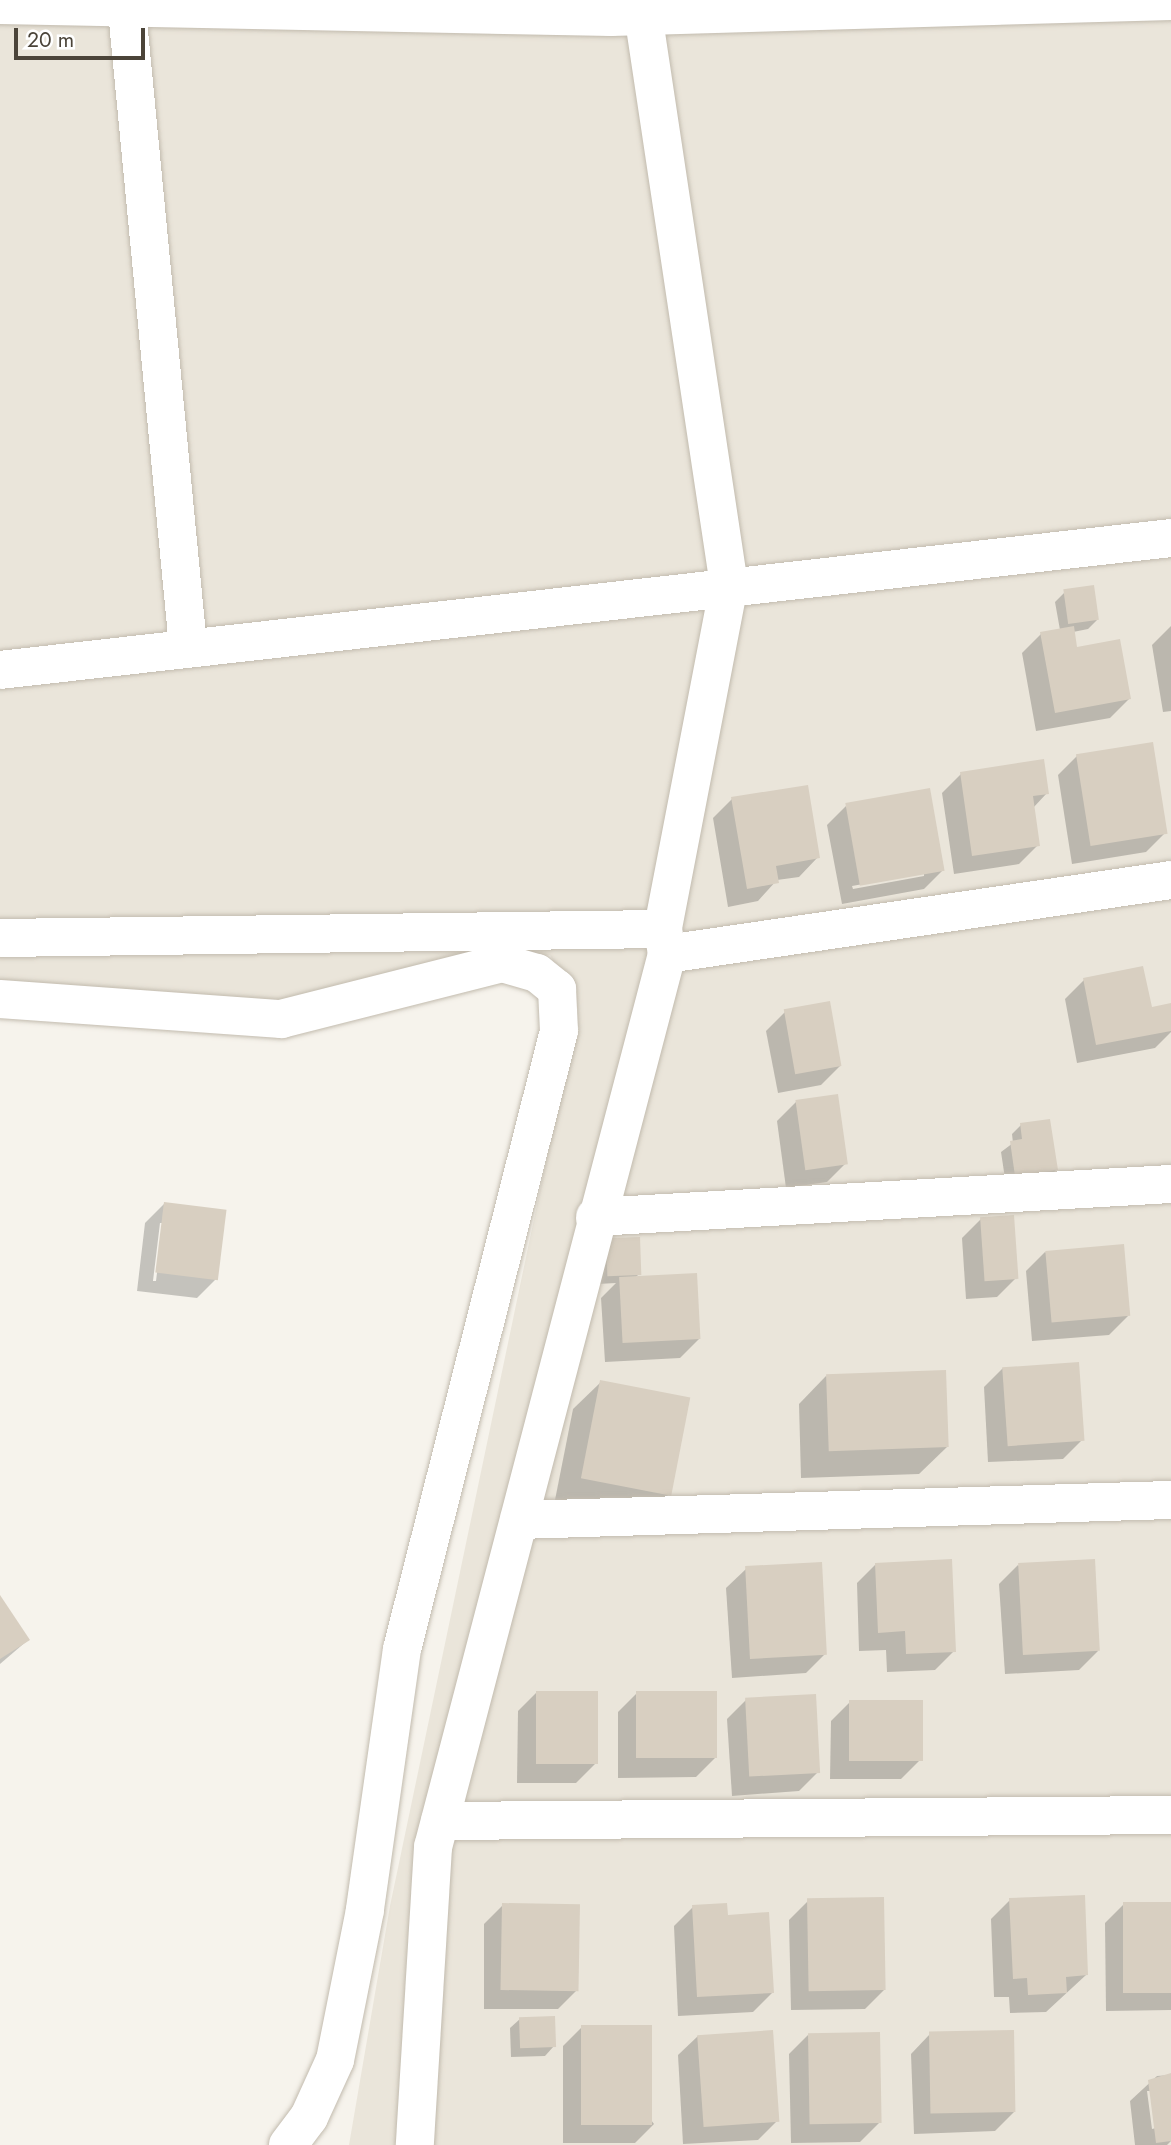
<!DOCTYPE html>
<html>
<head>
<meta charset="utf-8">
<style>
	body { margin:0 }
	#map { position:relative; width:1171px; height:2145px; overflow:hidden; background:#f6f3ec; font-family:Jost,sans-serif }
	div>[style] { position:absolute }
	.residential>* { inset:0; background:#eae5da }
	.shadow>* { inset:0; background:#0003 }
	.building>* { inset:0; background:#d8cfc1; transform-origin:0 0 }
	.roads { filter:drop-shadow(0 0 2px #c2bbae) drop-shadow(0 0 2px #c2bbae) }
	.minor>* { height:38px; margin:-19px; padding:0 19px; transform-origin:19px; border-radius:19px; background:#fff }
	span { translate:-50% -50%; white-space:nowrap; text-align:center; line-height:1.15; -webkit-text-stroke:7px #fff; paint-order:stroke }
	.scale { position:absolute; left:14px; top:28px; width:131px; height:32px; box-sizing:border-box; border:4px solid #4b4439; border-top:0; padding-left:9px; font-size:21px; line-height:24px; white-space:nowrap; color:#4b4439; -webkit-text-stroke:5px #fff; paint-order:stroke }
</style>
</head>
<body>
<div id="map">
	<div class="residential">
		<i style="clip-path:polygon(0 0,1171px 0,1171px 2145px,349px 2145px,390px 1906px,578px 1009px,550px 955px,261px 1006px,0 988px)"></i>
	</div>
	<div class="shadow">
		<i style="clip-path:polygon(1065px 592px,1097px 620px,1088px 629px,1073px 632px,1076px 649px,1129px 699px,1110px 718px,1036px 731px,1022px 653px,1041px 634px,1060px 630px,1055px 602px)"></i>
		<i style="clip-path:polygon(1171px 626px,1171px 711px,1163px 712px,1152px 645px)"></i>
		<i style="clip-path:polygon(1077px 756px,1165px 833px,1146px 852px,1072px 864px,1058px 775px)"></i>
		<i style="clip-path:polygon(961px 774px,1047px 793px,1033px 808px,1038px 845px,1019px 864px,954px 874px,942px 793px)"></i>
		<i style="clip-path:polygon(732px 799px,818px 857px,799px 877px,777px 880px,758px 901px,728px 907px,713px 818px)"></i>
		<i style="clip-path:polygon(evenodd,846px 806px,943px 870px,924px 889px,842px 904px,827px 825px,846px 806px,924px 873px,924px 876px,853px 889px,852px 886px,924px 873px)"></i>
		<i style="clip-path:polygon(1084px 980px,1150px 1009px,1171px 1010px,1171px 1032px,1155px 1048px,1077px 1063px,1065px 999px)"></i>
		<i style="clip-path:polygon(785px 1012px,840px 1066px,821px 1085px,778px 1093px,766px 1031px)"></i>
		<i style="clip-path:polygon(796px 1102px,846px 1163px,827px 1182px,786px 1188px,777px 1121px)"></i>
		<i style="clip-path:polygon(1021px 1125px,1056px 1170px,1047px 1179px,1006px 1185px,1001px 1152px,1013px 1143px,1012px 1134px)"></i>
		<i style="clip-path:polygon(evenodd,164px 1204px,216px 1279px,197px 1298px,137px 1291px,145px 1223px,164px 1204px,160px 1223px,163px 1223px,156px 1281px,153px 1281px,160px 1223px)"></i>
		<i style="clip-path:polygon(981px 1219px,1016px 1278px,997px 1297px,966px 1299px,962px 1238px)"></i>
		<i style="clip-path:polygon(597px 1249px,639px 1274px,635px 1278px,699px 1339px,680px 1358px,605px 1362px,601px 1298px,616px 1283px,598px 1284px)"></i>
		<i style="clip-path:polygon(1045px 1252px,1128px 1316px,1109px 1335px,1032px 1341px,1026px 1271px)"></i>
		<i style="clip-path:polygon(1003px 1368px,1082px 1440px,1063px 1459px,988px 1462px,984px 1387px)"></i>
		<i style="clip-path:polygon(826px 1376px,947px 1447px,919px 1474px,801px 1478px,799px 1404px)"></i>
		<i style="clip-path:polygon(601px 1382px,669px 1494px,642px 1522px,554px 1505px,573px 1409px)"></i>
		<i style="clip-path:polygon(876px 1564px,954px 1651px,935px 1670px,887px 1672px,886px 1650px,859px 1651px,857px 1583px)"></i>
		<i style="clip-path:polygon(1018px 1565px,1098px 1651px,1079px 1670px,1005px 1674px,999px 1584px)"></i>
		<i style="clip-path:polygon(746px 1569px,825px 1654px,806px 1673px,732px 1678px,726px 1588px)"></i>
		<i style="clip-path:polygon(0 1598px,28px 1640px,0 1664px)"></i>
		<i style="clip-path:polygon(537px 1692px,595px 1764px,576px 1783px,517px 1783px,518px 1711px)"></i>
		<i style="clip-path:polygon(637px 1693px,716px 1757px,696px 1777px,618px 1778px,618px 1712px)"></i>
		<i style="clip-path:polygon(746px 1700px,818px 1772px,799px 1791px,732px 1796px,727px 1719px)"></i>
		<i style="clip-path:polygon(850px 1702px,920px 1760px,901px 1779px,830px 1779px,831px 1721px)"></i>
		<i style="clip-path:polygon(1010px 1900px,1086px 1975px,1046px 2012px,1010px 2013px,1009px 1997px,994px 1997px,991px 1919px)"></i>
		<i style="clip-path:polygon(808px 1901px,884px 1990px,865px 2009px,791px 2010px,789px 1920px)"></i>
		<i style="clip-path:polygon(1171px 1903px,1171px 2010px,1106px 2011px,1105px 1923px,1124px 1904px)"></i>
		<i style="clip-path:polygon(503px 1905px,577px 1990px,558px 2009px,484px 2009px,484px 1924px)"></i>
		<i style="clip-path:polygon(693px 1907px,726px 1916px,772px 1993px,753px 2012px,678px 2016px,674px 1926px)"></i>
		<i style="clip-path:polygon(520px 2019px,554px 2046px,545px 2056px,511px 2057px,510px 2028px)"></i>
		<i style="clip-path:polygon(582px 2027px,654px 2124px,635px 2143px,563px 2143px,563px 2046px)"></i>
		<i style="clip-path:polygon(930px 2034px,1014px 2112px,995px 2131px,914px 2134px,911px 2054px)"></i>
		<i style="clip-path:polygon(808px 2035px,879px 2123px,860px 2142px,791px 2143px,789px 2054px)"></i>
		<i style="clip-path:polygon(698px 2036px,777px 2121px,758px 2140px,683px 2144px,678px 2055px)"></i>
		<i style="clip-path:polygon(evenodd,1171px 2075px,1171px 2141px,1167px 2145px,1135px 2145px,1130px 2101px,1157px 2076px,1171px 2075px,1147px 2091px,1151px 2091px,1156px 2128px,1152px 2129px,1147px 2091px)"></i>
	</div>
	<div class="building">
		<i style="left:1094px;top:585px;width:35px;height:31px;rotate:82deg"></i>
		<i style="clip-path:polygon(1074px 626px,1077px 647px,1120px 639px,1131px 699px,1055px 713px,1040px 632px)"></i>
		<i style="left:1153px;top:742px;width:93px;height:78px;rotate:81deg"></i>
		<i style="clip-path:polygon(1044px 759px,1049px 794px,1033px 796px,1040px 846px,972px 856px,960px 772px)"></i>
		<i style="clip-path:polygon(808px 785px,820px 858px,776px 866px,779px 883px,747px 889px,731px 797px)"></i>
		<i style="left:930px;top:788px;width:84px;height:86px;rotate:80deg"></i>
		<i style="clip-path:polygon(1143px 966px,1152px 1007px,1171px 1003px,1171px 1031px,1096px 1045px,1083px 978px)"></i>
		<i style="left:830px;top:1001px;width:66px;height:47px;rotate:80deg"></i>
		<i style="left:838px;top:1094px;width:71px;height:43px;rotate:82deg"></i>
		<i style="clip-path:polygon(1050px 1119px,1058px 1170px,1015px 1176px,1010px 1141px,1022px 1139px,1020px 1123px)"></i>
		<i style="left:164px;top:1202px;width:63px;height:71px;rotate:7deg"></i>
		<i style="left:1014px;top:1215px;width:64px;height:34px;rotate:86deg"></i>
		<i style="left:640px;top:1237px;width:38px;height:34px;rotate:88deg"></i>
		<i style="left:1124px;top:1244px;width:72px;height:79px;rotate:85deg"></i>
		<i style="left:697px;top:1273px;width:66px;height:78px;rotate:87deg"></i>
		<i style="left:1079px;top:1362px;width:79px;height:77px;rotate:86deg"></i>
		<i style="left:946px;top:1370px;width:77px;height:120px;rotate:88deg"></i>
		<i style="left:600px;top:1380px;width:92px;height:100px;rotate:11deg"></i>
		<i style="clip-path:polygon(952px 1559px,956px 1652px,906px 1654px,905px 1631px,878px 1633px,875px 1563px)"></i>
		<i style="left:1095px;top:1559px;width:92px;height:77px;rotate:87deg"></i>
		<i style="left:822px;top:1562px;width:93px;height:77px;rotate:87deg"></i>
		<i style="clip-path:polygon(0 1595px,30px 1640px,0 1659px)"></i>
		<i style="left:536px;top:1691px;width:62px;height:73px"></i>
		<i style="left:717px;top:1691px;width:67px;height:81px;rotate:90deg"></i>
		<i style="left:816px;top:1694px;width:79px;height:71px;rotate:87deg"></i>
		<i style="left:849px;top:1700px;width:74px;height:61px"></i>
		<i style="clip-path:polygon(1085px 1895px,1088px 1975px,1066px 1977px,1067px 1993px,1028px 1995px,1027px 1978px,1013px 1979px,1009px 1898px)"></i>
		<i style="left:884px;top:1897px;width:93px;height:77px;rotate:89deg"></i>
		<i style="left:1123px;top:1902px;width:48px;height:91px"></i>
		<i style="left:502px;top:1903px;width:78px;height:87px;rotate:1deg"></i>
		<i style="clip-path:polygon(727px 1903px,728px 1915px,769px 1912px,774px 1993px,697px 1997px,692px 1905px)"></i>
		<i style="left:555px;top:2016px;width:31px;height:36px;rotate:88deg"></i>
		<i style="left:581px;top:2025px;width:71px;height:100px"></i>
		<i style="left:773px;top:2030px;width:92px;height:76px;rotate:86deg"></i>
		<i style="left:1014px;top:2030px;width:82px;height:85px;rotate:89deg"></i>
		<i style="left:880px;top:2032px;width:91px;height:72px;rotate:89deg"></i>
		<i style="clip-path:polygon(1171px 2073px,1171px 2141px,1156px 2143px,1148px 2080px)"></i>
	</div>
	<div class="roads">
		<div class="minor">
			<i style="left:126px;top:0;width:649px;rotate:84.52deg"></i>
			<i style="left:641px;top:0;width:592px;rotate:81.45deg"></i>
			<i style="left:729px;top:585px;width:350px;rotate:100.9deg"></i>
			<i style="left:0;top:5px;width:611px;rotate:1.13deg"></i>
			<i style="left:611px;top:17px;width:560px;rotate:-1.64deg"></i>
			<i style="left:0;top:670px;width:1178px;rotate:-6.43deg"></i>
			<i style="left:0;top:938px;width:663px;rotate:-0.78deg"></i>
			<i style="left:663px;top:929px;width:25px;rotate:81deg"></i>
			<i style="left:667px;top:954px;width:923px;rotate:104.68deg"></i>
			<i style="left:433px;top:1847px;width:299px;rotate:93.5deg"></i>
			<i style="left:667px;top:954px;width:509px;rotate:-8.35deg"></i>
			<i style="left:0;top:999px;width:282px;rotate:4.1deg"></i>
			<i style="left:281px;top:1019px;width:228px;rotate:-14.2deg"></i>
			<i style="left:502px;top:963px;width:36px;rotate:16deg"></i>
			<i style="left:537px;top:973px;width:26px;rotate:39deg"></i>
			<i style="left:557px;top:989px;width:42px;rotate:87.3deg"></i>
			<i style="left:559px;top:1031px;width:638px;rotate:104.25deg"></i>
			<i style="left:402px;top:1649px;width:264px;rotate:98.1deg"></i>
			<i style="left:365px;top:1910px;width:153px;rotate:101.3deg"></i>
			<i style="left:335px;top:2060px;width:63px;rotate:114.5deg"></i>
			<i style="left:309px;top:2117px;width:35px;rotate:127deg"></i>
			<i style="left:595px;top:1217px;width:577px;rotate:-3.28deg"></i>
			<i style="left:519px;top:1520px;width:652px;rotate:-1.76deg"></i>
			<i style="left:440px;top:1821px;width:731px;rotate:-0.47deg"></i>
		</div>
	</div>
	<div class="scale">20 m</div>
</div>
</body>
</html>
